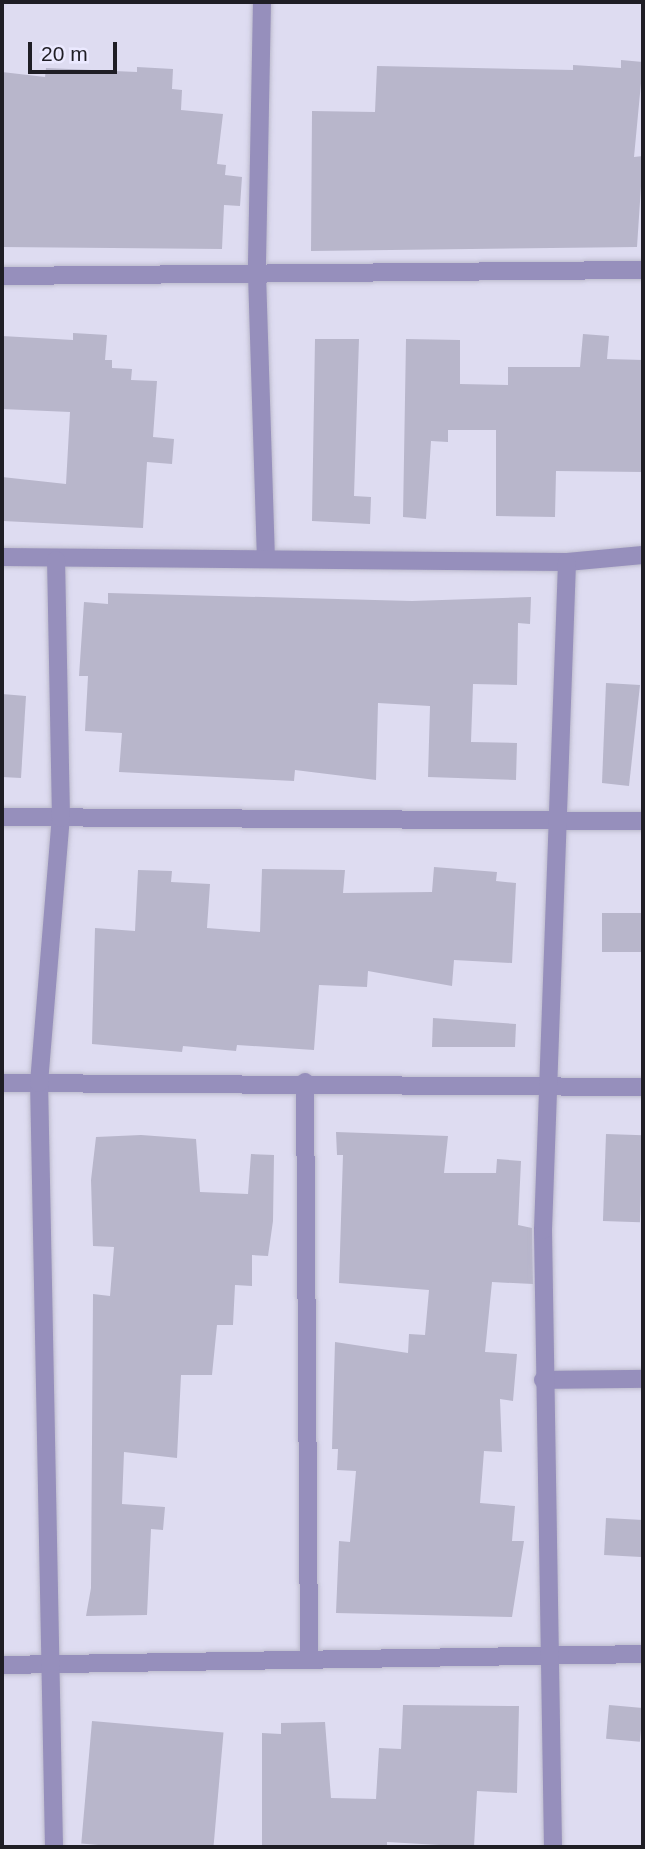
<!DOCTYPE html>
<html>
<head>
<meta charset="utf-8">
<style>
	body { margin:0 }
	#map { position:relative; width:645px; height:1849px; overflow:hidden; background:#dedcf1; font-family:Arial,sans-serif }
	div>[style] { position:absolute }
	.building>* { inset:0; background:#b8b6cb; transform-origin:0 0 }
	.roads { filter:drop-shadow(0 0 2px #bcbacc) drop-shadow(0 0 2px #bcbacc) }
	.street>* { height:18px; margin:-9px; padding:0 9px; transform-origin:9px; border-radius:9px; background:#968fbc }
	span { translate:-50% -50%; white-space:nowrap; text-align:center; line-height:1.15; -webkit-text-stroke:5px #ebe9ff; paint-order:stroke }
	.frame { position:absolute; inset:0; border:4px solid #1f1e25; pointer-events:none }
	.scale { position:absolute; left:28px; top:42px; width:89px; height:32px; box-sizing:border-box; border:4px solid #1f1e25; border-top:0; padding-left:9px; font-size:21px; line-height:24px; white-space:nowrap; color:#1f1e25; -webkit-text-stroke:5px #ebe9ff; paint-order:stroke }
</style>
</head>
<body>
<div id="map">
	<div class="building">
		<i style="clip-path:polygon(621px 60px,643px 62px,634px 157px,643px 156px,637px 247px,311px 251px,312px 111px,375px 112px,377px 66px,573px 70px,573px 65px,621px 68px)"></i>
		<i style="clip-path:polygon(137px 67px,173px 69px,172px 89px,182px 90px,181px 110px,223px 114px,217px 164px,226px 165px,225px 175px,242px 177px,240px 206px,224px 205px,222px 249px,2px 247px,2px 72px,45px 77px,46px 68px,137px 72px)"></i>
		<i style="clip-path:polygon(73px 333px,107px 335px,105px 360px,112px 360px,112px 368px,132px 369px,131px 380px,157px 381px,153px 437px,174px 439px,172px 464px,147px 462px,143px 528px,3px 521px,2px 477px,66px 484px,70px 412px,2px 409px,2px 336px,73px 340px)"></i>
		<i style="clip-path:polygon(583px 334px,609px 336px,607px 359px,643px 360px,643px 472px,556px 471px,555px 517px,496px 516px,496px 430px,448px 430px,448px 442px,431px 441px,426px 519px,403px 517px,406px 339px,460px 340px,460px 384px,508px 385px,508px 367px,580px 367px)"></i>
		<i style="clip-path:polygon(315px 339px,359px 339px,354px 496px,371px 497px,370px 524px,312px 521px)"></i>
		<i style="clip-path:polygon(108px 593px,412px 601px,531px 597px,530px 624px,518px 623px,517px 685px,473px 684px,471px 742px,517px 743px,516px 780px,428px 777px,430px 706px,378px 703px,376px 780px,295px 770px,294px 781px,119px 772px,122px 733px,85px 731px,88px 676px,79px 676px,84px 602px,108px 604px)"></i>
		<i style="clip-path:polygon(606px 683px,640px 685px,629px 786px,602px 783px)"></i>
		<i style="clip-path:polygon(2px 694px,26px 696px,21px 778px,2px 777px)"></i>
		<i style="clip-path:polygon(434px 867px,497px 872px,496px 881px,516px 883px,512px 963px,454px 960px,452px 986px,368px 971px,367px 987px,319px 985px,314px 1050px,237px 1045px,236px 1051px,183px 1046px,182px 1052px,92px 1044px,95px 928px,135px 931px,138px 870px,172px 871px,171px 882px,210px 884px,207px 928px,260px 932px,262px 869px,345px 870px,343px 893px,432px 892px)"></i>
		<i style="left:643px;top:913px;width:39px;height:41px;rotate:90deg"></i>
		<i style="clip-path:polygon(433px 1018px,516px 1024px,515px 1047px,432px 1047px)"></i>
		<i style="clip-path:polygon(336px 1132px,448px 1136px,444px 1173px,496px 1173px,497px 1159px,521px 1161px,518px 1225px,532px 1228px,533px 1284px,492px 1282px,485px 1352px,517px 1354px,513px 1401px,500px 1399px,502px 1452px,484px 1451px,480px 1503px,515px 1506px,512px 1541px,524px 1541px,512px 1617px,336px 1613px,339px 1541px,350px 1542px,356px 1471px,337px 1470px,338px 1449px,332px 1449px,335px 1342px,408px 1353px,409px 1334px,425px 1335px,429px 1290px,339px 1283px,343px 1155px,337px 1155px)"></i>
		<i style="left:606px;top:1134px;width:37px;height:87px;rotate:2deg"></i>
		<i style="clip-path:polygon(141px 1135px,196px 1139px,200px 1192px,248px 1194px,251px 1154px,274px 1155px,273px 1221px,268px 1256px,252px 1255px,252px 1286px,235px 1285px,233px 1325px,217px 1325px,212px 1375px,181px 1375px,177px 1458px,124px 1452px,122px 1504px,165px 1507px,163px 1530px,151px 1529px,147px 1615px,86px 1616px,91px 1588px,93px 1294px,110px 1296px,114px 1247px,93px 1246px,91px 1180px,96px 1137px)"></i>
		<i style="left:606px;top:1518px;width:37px;height:37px;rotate:3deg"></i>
		<i style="clip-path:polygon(403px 1705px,519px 1706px,517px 1793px,477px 1791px,474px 1847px,387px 1842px,387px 1847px,262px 1847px,262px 1733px,281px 1734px,281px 1723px,325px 1722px,331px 1798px,376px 1799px,379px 1748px,401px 1749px)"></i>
		<i style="left:609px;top:1705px;width:34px;height:34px;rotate:5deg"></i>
		<i style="left:92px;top:1721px;width:132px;height:123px;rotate:5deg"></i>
	</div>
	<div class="roads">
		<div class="street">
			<i style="left:262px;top:2px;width:272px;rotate:91.1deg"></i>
			<i style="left:257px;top:274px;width:281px;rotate:88.2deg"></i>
			<i style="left:2px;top:276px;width:641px;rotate:-0.54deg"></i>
			<i style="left:2px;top:557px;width:565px;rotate:0.51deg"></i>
			<i style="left:567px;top:562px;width:76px;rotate:-5.3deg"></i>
			<i style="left:2px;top:817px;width:641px;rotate:0.36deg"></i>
			<i style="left:305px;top:1082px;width:577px;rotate:89.6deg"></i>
			<i style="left:2px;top:1083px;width:641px;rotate:0.36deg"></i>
			<i style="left:543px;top:1380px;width:100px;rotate:-0.6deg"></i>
			<i style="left:2px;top:1665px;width:641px;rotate:-0.98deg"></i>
			<i style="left:54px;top:1847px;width:764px;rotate:-91.12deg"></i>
			<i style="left:39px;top:1083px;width:266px;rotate:-85.3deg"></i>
			<i style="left:61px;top:818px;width:258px;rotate:-91.1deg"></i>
			<i style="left:553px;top:1847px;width:617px;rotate:-90.93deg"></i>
			<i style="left:543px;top:1230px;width:668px;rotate:-87.94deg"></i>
		</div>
	</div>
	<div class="frame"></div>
	<div class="scale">20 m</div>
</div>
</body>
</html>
